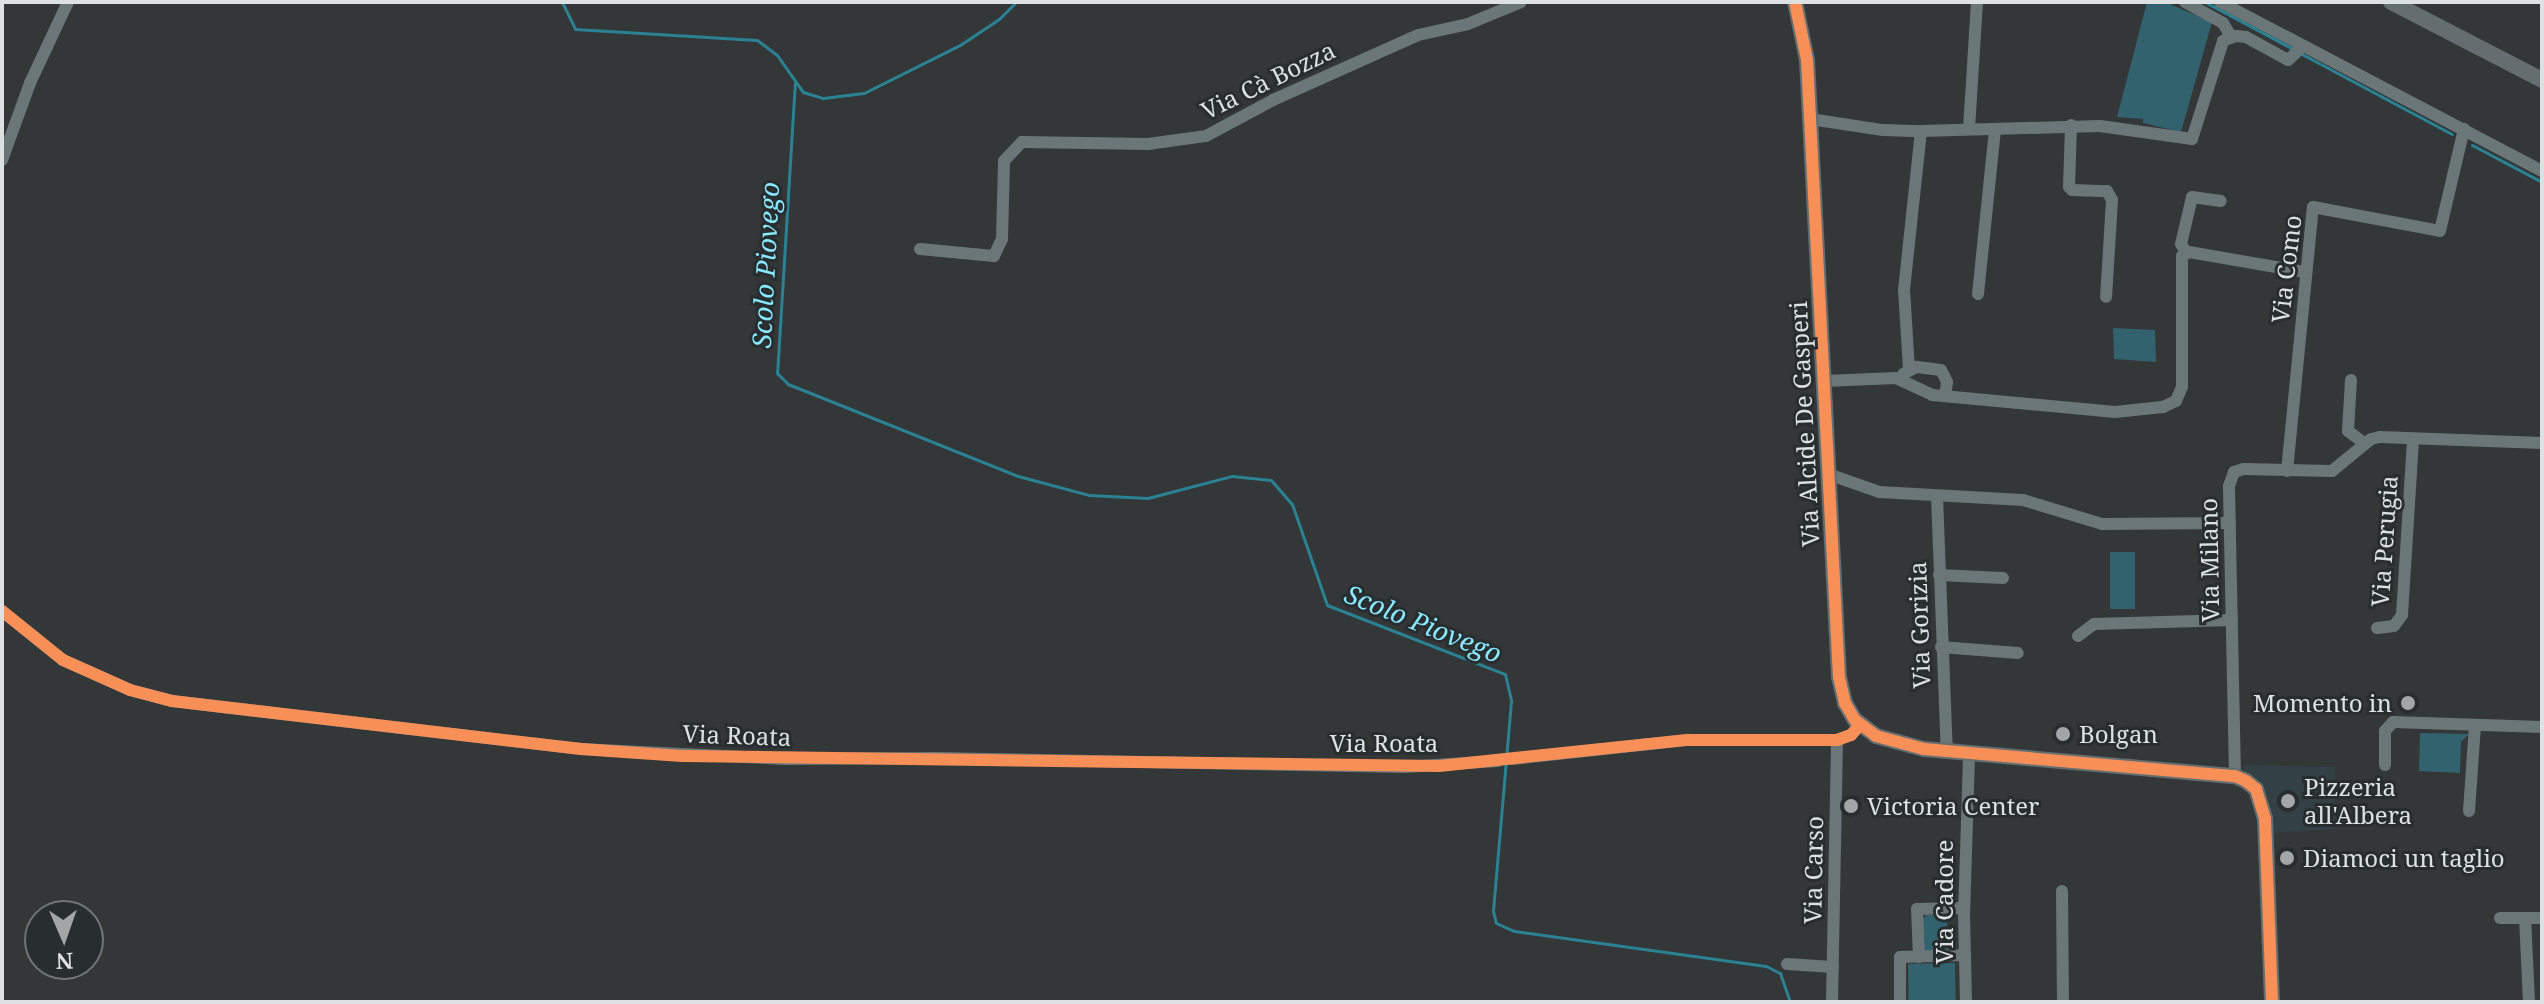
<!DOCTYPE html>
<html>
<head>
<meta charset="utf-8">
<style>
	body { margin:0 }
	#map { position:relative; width:2544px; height:1004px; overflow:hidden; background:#343738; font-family:"Noto Serif",serif }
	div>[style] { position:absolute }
	.built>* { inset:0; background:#344144 }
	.green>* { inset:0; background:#32626d; transform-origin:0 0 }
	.stream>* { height:3px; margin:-1.5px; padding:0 1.5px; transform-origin:1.5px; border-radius:1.5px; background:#2a8293 }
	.street>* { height:12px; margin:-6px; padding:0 6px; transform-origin:6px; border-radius:6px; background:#6b7679 }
	.secondary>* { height:16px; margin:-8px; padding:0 8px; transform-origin:8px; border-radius:8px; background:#646e71 }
	.cycleway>* { height:12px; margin:-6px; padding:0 6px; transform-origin:6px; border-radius:6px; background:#f78f57 }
	.dots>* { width:22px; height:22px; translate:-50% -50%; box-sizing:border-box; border:4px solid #282e30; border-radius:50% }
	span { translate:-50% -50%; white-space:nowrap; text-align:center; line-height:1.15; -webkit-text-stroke:6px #282e30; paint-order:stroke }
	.street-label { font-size:24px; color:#dde1e2 }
	.poi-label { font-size:24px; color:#dde1e2 }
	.right { translate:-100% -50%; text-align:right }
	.left { translate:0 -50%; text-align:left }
	.water-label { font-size:26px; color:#88e9ff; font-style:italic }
	.frame { position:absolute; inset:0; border:4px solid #dde1e2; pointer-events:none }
	.north { position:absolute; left:24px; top:900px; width:80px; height:80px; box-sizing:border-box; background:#282e30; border:2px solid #707677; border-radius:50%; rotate:178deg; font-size:22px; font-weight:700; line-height:32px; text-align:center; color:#dde1e2 }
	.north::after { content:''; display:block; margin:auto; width:28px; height:36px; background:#a2a6a6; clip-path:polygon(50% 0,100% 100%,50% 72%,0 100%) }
</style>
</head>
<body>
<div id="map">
	<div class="built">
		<i style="clip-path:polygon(2244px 765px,2335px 767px,2335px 829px,2272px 833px,2268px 797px,2260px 783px,2244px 771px)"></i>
	</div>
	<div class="green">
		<i style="clip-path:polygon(2147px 2px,2165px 2px,2212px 22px,2181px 132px,2143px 123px,2143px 119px,2117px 117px)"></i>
		<i style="clip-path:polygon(2113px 328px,2155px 330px,2156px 362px,2114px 359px)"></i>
		<i style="left:2110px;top:552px;width:25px;height:57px"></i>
		<i style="clip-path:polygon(2420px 733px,2469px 734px,2461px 742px,2460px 773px,2419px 771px)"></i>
		<i style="clip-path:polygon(1926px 915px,1947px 915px,1948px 950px,1923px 951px,1922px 921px)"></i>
		<i style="left:1955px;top:963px;width:39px;height:47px;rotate:89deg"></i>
	</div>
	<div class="stream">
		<i style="left:562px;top:2px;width:30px;rotate:64deg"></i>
		<i style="left:575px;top:29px;width:182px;rotate:3.5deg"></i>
		<i style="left:757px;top:40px;width:25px;rotate:37deg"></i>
		<i style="left:777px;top:55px;width:45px;rotate:54.9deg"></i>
		<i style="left:803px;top:92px;width:21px;rotate:17deg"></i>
		<i style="left:823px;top:98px;width:41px;rotate:-7deg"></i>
		<i style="left:864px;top:93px;width:107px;rotate:-26.6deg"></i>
		<i style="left:960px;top:45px;width:47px;rotate:-33.7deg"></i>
		<i style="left:999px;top:19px;width:24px;rotate:-45deg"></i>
		<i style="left:2205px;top:2px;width:100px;rotate:28.1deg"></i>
		<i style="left:2300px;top:53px;width:172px;rotate:28.1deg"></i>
		<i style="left:795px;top:81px;width:293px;rotate:93.5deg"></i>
		<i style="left:777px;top:373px;width:16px;rotate:45deg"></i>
		<i style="left:788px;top:384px;width:248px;rotate:21.8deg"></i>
		<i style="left:1018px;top:476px;width:73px;rotate:15deg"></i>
		<i style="left:1089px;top:495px;width:59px;rotate:2.9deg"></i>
		<i style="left:1148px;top:498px;width:87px;rotate:-14.7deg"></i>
		<i style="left:1232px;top:476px;width:39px;rotate:6deg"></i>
		<i style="left:1271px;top:480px;width:32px;rotate:49deg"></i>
		<i style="left:1292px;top:504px;width:107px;rotate:70.9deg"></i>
		<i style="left:1327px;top:605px;width:191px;rotate:21.2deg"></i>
		<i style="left:1505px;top:674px;width:28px;rotate:77deg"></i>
		<i style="left:1511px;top:701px;width:211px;rotate:94.9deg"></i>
		<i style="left:1493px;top:911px;width:12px;rotate:76deg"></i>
		<i style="left:1496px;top:923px;width:20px;rotate:24deg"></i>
		<i style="left:1514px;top:931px;width:254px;rotate:7.9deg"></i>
		<i style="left:1766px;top:966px;width:16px;rotate:27deg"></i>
		<i style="left:1780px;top:973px;width:31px;rotate:71deg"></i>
		<i style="left:2472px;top:145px;width:79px;rotate:27.9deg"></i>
	</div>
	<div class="street">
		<i style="left:2185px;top:2px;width:43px;rotate:28.9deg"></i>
		<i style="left:2223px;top:23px;width:16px;rotate:60deg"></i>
		<i style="left:2220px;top:2px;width:364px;rotate:27.7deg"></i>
		<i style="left:1810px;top:119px;width:74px;rotate:8.6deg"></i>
		<i style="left:1883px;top:130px;width:38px;rotate:2deg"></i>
		<i style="left:1921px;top:131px;width:179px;rotate:-1.6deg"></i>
		<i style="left:2100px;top:126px;width:93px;rotate:8deg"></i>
		<i style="left:2192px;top:139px;width:103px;rotate:-72.4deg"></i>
		<i style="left:2223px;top:41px;width:14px;rotate:-21deg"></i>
		<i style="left:2236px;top:36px;width:10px;rotate:6deg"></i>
		<i style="left:2246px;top:37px;width:48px;rotate:28.7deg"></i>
		<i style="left:2288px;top:60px;width:19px;rotate:-43deg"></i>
		<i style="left:2071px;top:125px;width:62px;rotate:91.8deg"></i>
		<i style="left:2069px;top:187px;width:4px;rotate:45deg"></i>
		<i style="left:2072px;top:190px;width:35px;rotate:2deg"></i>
		<i style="left:2107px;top:191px;width:10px;rotate:61deg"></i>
		<i style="left:2112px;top:200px;width:97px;rotate:93.5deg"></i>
		<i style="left:1969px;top:129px;width:127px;rotate:-86.4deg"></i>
		<i style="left:2px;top:160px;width:82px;rotate:-70deg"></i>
		<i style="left:30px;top:83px;width:89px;rotate:-64.9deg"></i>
		<i style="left:920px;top:249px;width:74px;rotate:5.4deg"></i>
		<i style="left:994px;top:256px;width:19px;rotate:-65deg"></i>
		<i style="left:1002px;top:239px;width:78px;rotate:-88.5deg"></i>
		<i style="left:1004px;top:161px;width:26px;rotate:-47deg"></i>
		<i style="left:1022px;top:142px;width:126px;rotate:0.9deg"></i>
		<i style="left:1148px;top:144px;width:59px;rotate:-7.9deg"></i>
		<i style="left:1206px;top:136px;width:76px;rotate:-28.2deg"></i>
		<i style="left:1273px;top:100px;width:159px;rotate:-24.1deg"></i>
		<i style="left:1418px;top:35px;width:51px;rotate:-12.4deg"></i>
		<i style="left:1468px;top:24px;width:57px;rotate:-22.5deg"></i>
		<i style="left:2186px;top:252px;width:9px;rotate:-122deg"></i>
		<i style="left:2181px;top:244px;width:48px;rotate:-76.8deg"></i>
		<i style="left:2192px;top:197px;width:29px;rotate:8deg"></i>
		<i style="left:1978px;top:294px;width:166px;rotate:-84.1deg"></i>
		<i style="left:1909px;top:369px;width:79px;rotate:-93.6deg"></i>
		<i style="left:1904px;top:290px;width:160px;rotate:-83.9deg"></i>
		<i style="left:1903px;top:374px;width:16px;rotate:-27deg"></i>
		<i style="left:1917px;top:367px;width:24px;rotate:7deg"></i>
		<i style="left:1941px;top:370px;width:13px;rotate:63deg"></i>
		<i style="left:1947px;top:382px;width:14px;rotate:98deg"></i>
		<i style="left:2351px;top:380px;width:51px;rotate:93.4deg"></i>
		<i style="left:2348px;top:431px;width:21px;rotate:37deg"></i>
		<i style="left:1825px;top:381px;width:71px;rotate:-2.4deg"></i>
		<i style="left:1896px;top:378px;width:40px;rotate:25deg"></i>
		<i style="left:1932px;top:395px;width:184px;rotate:5.3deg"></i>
		<i style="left:2115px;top:412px;width:48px;rotate:-5.9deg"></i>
		<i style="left:2163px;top:407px;width:14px;rotate:-25deg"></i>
		<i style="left:2176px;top:401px;width:15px;rotate:-67deg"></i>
		<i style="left:2182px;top:387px;width:131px;rotate:-90deg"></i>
		<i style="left:2182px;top:256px;width:8px;rotate:-30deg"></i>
		<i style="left:2189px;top:252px;width:118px;rotate:9.8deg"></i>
		<i style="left:2287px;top:471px;width:265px;rotate:-84.4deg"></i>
		<i style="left:2313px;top:207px;width:129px;rotate:10.7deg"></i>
		<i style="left:2440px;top:231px;width:105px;rotate:-76.8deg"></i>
		<i style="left:1828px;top:474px;width:54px;rotate:19.4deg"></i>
		<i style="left:1879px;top:492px;width:144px;rotate:3.2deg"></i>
		<i style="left:2023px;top:500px;width:83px;rotate:16.9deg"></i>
		<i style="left:2102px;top:524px;width:128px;rotate:-0.4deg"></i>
		<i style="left:1937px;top:496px;width:257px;rotate:87.8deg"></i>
		<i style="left:1939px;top:575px;width:64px;rotate:2.7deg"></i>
		<i style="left:2px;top:611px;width:78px;rotate:38.8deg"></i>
		<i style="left:63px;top:660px;width:73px;rotate:24.1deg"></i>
		<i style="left:130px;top:690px;width:43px;rotate:14.7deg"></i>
		<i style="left:172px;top:701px;width:412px;rotate:6.7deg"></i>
		<i style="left:581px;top:749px;width:204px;rotate:2.8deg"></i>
		<i style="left:785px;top:759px;width:151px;rotate:-0.4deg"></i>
		<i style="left:936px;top:758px;width:468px;rotate:1.1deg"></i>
		<i style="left:1404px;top:767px;width:94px;rotate:-3.7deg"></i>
		<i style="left:2377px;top:628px;width:17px;rotate:-7deg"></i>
		<i style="left:2394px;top:626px;width:14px;rotate:-54deg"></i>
		<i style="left:2402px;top:615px;width:176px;rotate:-86.4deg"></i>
		<i style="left:2078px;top:636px;width:20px;rotate:-37deg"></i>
		<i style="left:2094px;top:624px;width:138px;rotate:-1.7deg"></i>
		<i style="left:1941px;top:647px;width:77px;rotate:4.5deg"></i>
		<i style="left:1512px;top:759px;width:177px;rotate:-6.2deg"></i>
		<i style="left:1688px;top:740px;width:149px"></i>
		<i style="left:1837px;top:740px;width:15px;rotate:-20deg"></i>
		<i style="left:1851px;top:735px;width:13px;rotate:-48deg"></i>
		<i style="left:2385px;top:765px;width:34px;rotate:-90deg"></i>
		<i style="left:2385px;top:731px;width:12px;rotate:-48deg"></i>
		<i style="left:2393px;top:722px;width:149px;rotate:1.9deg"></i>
		<i style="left:2235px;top:776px;width:290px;rotate:-91.2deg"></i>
		<i style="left:2229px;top:486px;width:15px;rotate:-70deg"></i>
		<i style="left:2234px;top:472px;width:10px;rotate:-17deg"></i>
		<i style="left:2244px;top:469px;width:88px;rotate:1.3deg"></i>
		<i style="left:2332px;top:471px;width:50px;rotate:-39.4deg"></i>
		<i style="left:2371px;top:439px;width:9px;rotate:-13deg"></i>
		<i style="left:2380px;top:437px;width:162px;rotate:2.1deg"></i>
		<i style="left:2469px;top:811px;width:86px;rotate:-86deg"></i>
		<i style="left:2062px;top:891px;width:111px;rotate:89.5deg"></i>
		<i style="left:2500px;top:918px;width:25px"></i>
		<i style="left:1919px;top:957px;width:48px;rotate:-92.4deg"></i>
		<i style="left:1917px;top:909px;width:47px;rotate:-1.2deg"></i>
		<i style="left:1787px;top:964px;width:46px;rotate:3.7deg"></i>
		<i style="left:1832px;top:1002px;width:262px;rotate:-88.9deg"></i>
		<i style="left:1900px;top:1002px;width:45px;rotate:-90deg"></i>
		<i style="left:1900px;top:957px;width:65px;rotate:-1.8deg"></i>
		<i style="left:1966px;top:1002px;width:86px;rotate:-91.3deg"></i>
		<i style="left:1964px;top:916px;width:161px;rotate:-88.2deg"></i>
		<i style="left:2529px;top:1002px;width:84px;rotate:-92.7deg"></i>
		<i style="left:2525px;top:918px;width:17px"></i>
	</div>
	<div class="secondary">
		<i style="left:1795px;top:2px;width:59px;rotate:78.3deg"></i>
		<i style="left:1807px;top:60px;width:618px;rotate:87.03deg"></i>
		<i style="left:1839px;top:677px;width:27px;rotate:77deg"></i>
		<i style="left:1845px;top:703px;width:20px;rotate:60deg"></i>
		<i style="left:1855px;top:720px;width:26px;rotate:37deg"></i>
		<i style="left:1876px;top:736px;width:50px;rotate:15.2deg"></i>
		<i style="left:1924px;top:749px;width:312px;rotate:5deg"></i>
		<i style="left:2235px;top:776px;width:12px;rotate:24deg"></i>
		<i style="left:2246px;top:781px;width:13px;rotate:39deg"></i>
		<i style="left:2256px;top:789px;width:31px;rotate:73deg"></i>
		<i style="left:2265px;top:819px;width:183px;rotate:87.8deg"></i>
		<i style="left:2391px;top:2px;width:170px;rotate:27.3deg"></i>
	</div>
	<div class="cycleway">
		<i style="left:1795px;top:2px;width:59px;rotate:78.3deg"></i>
		<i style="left:1807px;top:60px;width:618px;rotate:87.03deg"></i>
		<i style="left:1839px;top:677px;width:27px;rotate:77deg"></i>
		<i style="left:1845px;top:703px;width:20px;rotate:60deg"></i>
		<i style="left:1855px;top:720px;width:26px;rotate:37deg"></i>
		<i style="left:1876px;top:736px;width:50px;rotate:15.2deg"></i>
		<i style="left:1924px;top:749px;width:312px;rotate:5deg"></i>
		<i style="left:2235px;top:776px;width:12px;rotate:24deg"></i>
		<i style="left:2246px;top:781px;width:13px;rotate:39deg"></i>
		<i style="left:2256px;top:789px;width:31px;rotate:73deg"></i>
		<i style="left:2265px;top:819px;width:183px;rotate:87.8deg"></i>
		<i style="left:2px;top:611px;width:78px;rotate:38.8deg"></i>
		<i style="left:63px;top:660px;width:73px;rotate:24.1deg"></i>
		<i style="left:130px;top:690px;width:43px;rotate:14.7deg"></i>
		<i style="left:172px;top:701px;width:412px;rotate:6.7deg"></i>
		<i style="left:581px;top:749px;width:101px;rotate:4deg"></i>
		<i style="left:682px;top:756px;width:757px;rotate:0.76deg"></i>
		<i style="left:1439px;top:766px;width:250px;rotate:-6deg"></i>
		<i style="left:1688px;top:740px;width:149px"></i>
		<i style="left:1837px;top:740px;width:15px;rotate:-20deg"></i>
		<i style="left:1851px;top:735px;width:13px;rotate:-48deg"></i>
	</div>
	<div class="dots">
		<i style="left:2408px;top:703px;background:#a2a6a6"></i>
		<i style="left:2063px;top:734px;background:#a2a6a6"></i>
		<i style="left:2288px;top:801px;background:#a2a6a6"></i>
		<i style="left:1851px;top:806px;background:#a2a6a6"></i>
		<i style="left:2287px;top:858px;background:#a2a6a6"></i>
	</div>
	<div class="street-label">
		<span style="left:1268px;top:80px;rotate:-26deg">Via Cà Bozza</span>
		<span style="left:2286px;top:269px;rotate:-83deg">Via Como</span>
		<span style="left:1804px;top:424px;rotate:-93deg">Via Alcide De Gasperi</span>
		<span style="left:2384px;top:541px;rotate:-86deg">Via Perugia</span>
		<span style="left:2209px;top:560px;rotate:-91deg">Via Milano</span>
		<span style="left:1919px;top:625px;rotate:-92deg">Via Gorizia</span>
		<span style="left:737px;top:735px;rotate:2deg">Via Roata</span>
		<span style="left:1384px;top:743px">Via Roata</span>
		<span style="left:1813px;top:870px;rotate:-89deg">Via Carso</span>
		<span style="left:1944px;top:902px;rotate:-90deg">Via Cadore</span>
	</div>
	<div class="poi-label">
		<span class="right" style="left:2392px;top:703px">Momento in</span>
		<span class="left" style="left:2079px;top:734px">Bolgan</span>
		<span class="left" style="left:2304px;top:801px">Pizzeria<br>all'Albera</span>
		<span class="left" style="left:1867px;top:806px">Victoria Center</span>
		<span class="left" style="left:2303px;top:858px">Diamoci un taglio</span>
	</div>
	<div class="water-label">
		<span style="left:766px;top:265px;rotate:-87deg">Scolo Piovego</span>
		<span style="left:1423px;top:624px;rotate:22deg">Scolo Piovego</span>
	</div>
	<div class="frame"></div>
	<div class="north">N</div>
</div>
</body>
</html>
